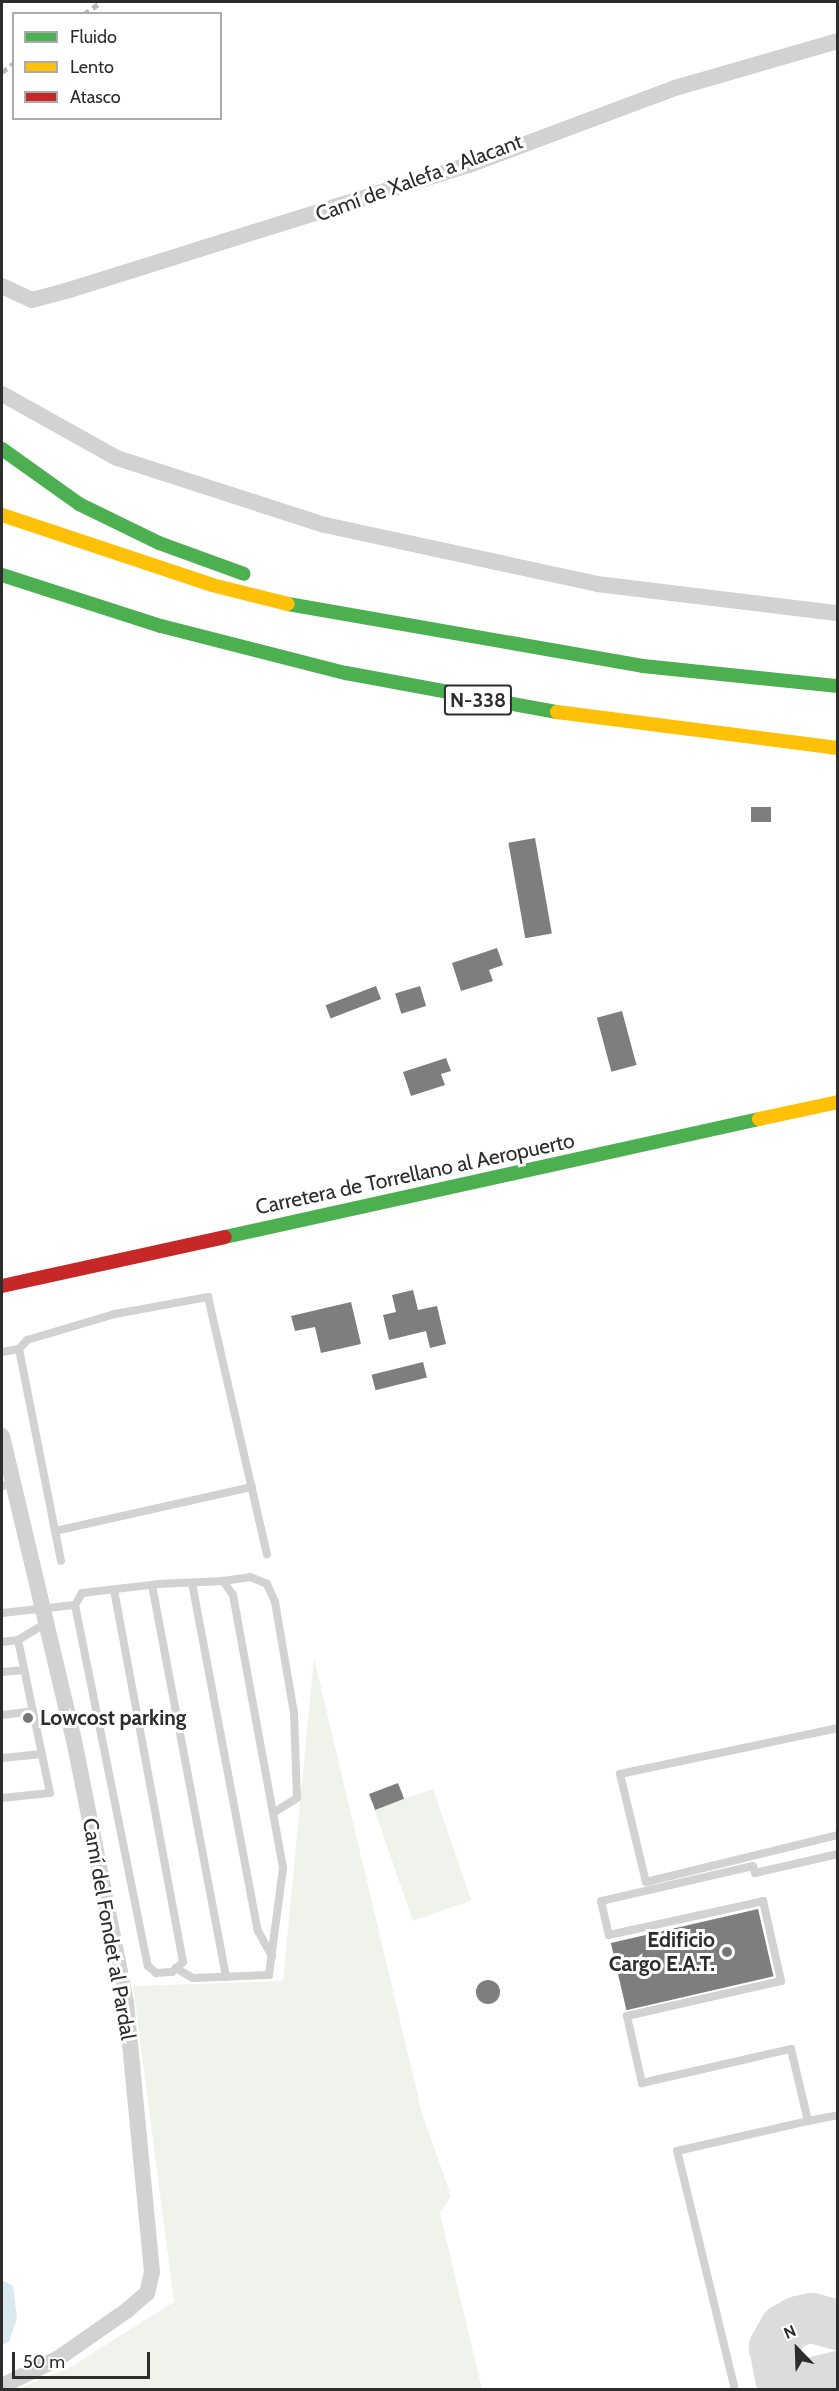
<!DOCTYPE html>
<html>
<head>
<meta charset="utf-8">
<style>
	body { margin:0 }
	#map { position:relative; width:839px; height:2391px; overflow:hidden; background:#fff; font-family:Cabin,sans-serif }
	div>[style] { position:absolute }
	.green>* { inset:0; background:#f0f3eb; transform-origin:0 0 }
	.water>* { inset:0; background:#d8e9ef }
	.taxiway>* { height:50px; margin:-25px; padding:0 25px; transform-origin:25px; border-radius:25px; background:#dcdcdc }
	.building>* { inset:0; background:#7e7e7e; transform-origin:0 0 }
	.round { border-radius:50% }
	.lane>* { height:8px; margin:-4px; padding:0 4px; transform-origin:4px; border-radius:4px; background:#d2d2d2 }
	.street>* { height:16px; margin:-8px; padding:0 8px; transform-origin:8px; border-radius:8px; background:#d2d2d2 }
	.fast>* { height:14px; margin:-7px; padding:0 7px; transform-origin:7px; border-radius:7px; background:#4caf50 }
	.slow>* { height:14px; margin:-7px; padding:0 7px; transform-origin:7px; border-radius:7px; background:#ffc107 }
	.jam>* { height:14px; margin:-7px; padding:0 7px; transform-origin:7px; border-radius:7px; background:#c62828 }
	.rail>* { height:4.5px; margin-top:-2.25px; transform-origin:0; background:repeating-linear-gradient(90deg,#b9b9b9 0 6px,transparent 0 10.5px) }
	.dots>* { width:16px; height:16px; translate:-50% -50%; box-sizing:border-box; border:3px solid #fff; border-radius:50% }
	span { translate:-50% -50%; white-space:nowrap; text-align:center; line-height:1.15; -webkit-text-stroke:6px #fff; paint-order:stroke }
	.shield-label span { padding:2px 4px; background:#fff; border:2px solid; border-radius:4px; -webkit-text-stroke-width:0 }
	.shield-label { font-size:20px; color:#2d2d2d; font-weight:700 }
	.street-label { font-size:21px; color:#2d2d2d }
	.poi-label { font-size:21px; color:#2d2d2d; font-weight:700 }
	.left { translate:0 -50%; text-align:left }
	.right { translate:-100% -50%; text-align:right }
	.frame { position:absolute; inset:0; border:3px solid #2d2d2d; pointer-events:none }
	.legend { position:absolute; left:12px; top:12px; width:210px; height:108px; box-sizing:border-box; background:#fff; border:2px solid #ababab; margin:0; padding:8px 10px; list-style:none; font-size:18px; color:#2d2d2d }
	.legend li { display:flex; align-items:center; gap:12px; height:30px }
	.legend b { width:30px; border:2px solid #ababab }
	.north { position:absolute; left:767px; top:2319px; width:60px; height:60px; -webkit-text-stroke:4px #fff; paint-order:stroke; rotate:337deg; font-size:16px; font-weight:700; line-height:24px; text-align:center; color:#2d2d2d }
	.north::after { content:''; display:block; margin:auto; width:21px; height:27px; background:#2d2d2d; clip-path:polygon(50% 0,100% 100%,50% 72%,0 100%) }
	.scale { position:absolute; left:12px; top:2352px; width:138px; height:27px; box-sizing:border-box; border:3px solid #2d2d2d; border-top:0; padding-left:8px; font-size:18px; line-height:21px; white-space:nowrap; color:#2d2d2d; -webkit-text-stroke:4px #fff; paint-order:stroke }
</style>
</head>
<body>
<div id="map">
	<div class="green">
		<i style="clip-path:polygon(314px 1658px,422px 2113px,451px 2196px,440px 2213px,482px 2389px,17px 2389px,72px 2366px,174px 2302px,133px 1986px,283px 1981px)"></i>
		<i style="left:433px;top:1789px;width:118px;height:62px;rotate:71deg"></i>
	</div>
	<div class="water">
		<i style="clip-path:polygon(2px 2280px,13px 2286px,17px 2318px,9px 2342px,2px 2345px)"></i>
	</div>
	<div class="taxiway">
		<i style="left:838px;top:2325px;width:27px;rotate:-165deg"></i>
		<i style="left:812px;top:2318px;width:14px;rotate:168deg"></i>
		<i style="left:798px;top:2321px;width:16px;rotate:150deg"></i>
		<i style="left:784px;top:2329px;width:21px;rotate:119deg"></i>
		<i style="left:774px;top:2347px;width:32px;rotate:79deg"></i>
		<i style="left:780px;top:2378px;width:14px;rotate:39deg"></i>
		<i style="left:791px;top:2387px;width:48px;rotate:-13.2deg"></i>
	</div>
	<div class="building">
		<i style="left:771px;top:807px;width:15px;height:20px;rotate:90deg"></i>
		<i style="left:535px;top:838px;width:97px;height:27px;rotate:80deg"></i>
		<i style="clip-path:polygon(497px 948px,503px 965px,489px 970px,493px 981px,461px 991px,452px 963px)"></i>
		<i style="left:376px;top:986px;width:14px;height:54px;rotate:69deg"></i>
		<i style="left:420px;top:986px;width:21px;height:26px;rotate:73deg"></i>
		<i style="left:622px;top:1011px;width:56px;height:26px;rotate:75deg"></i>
		<i style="clip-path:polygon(446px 1058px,451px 1071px,441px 1074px,445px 1085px,411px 1096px,403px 1072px)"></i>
		<i style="clip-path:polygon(413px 1290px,418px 1310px,437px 1306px,446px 1344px,430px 1348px,426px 1331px,389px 1340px,383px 1315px,396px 1312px,392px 1295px)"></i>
		<i style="clip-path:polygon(351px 1302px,361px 1344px,321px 1353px,315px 1327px,295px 1331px,291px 1316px)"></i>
		<i style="left:423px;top:1362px;width:16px;height:53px;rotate:76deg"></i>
		<i style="left:398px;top:1783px;width:17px;height:31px;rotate:69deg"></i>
		<i style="left:758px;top:1909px;width:69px;height:151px;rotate:77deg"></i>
		<i class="round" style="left:476px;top:1980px;width:24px;height:24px"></i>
	</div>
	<div class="lane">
		<i style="left:19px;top:1349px;width:12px;rotate:-48deg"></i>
		<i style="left:27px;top:1340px;width:92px;rotate:-16.5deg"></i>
		<i style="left:115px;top:1314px;width:95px;rotate:-10.4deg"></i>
		<i style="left:208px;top:1297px;width:264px;rotate:77.1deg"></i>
		<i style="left:2px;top:1352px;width:17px;rotate:-10deg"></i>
		<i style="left:19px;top:1349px;width:216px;rotate:78.8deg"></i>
		<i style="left:2px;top:1486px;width:9px;rotate:-13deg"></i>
		<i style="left:55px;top:1531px;width:202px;rotate:-12.6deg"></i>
		<i style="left:223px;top:1581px;width:27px;rotate:-8deg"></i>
		<i style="left:250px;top:1577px;width:18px;rotate:22deg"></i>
		<i style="left:267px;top:1584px;width:20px;rotate:66deg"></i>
		<i style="left:275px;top:1602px;width:113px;rotate:80.3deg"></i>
		<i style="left:294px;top:1713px;width:85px;rotate:88deg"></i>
		<i style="left:297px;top:1798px;width:28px;rotate:148deg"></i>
		<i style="left:192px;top:1583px;width:354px;rotate:79.3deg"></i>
		<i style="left:258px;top:1931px;width:29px;rotate:61deg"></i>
		<i style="left:152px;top:1585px;width:399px;rotate:79.3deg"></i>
		<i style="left:75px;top:1605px;width:14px;rotate:-60deg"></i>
		<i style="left:82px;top:1593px;width:78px;rotate:-6.7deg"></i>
		<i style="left:159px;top:1584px;width:64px;rotate:-2.7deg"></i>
		<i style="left:223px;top:1581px;width:17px;rotate:54deg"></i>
		<i style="left:233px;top:1595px;width:278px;rotate:79.6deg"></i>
		<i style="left:283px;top:1868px;width:108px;rotate:97.5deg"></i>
		<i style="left:269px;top:1975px;width:76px;rotate:177.7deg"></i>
		<i style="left:193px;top:1978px;width:20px;rotate:-150deg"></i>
		<i style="left:2px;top:1613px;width:73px;rotate:-6.3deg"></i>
		<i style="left:75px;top:1605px;width:368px;rotate:78.6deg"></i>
		<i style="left:148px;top:1966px;width:11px;rotate:41deg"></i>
		<i style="left:156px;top:1973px;width:16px;rotate:-4deg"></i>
		<i style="left:172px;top:1972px;width:15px;rotate:-42deg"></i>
		<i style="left:183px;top:1962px;width:379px;rotate:-100.5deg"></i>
		<i style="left:2px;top:1642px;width:16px;rotate:-7deg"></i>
		<i style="left:2px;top:1672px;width:22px;rotate:-5deg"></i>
		<i style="left:2px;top:1715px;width:31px;rotate:-7deg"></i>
		<i style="left:838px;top:1728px;width:223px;rotate:168.1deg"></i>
		<i style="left:620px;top:1774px;width:111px;rotate:76.5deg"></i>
		<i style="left:646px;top:1882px;width:198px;rotate:-13.8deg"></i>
		<i style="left:2px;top:1758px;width:40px;rotate:-5.7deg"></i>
		<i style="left:2px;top:1798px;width:48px;rotate:-5.9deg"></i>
		<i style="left:50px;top:1793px;width:156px;rotate:-101.8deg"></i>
		<i style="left:18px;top:1640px;width:31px;rotate:-31deg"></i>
		<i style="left:838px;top:1854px;width:85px;rotate:167.1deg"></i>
		<i style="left:755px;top:1873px;width:7px;rotate:-106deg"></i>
		<i style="left:753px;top:1866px;width:156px;rotate:167deg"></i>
		<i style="left:601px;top:1901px;width:35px;rotate:77deg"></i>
		<i style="left:609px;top:1935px;width:158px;rotate:-12.4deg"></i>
		<i style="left:763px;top:1901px;width:82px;rotate:77.3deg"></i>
		<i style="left:781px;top:1981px;width:158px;rotate:167.2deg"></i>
		<i style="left:627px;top:2016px;width:69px;rotate:77.4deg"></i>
		<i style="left:642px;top:2083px;width:153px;rotate:-12.9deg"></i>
		<i style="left:791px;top:2049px;width:74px;rotate:76.7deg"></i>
		<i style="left:808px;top:2121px;width:31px;rotate:-11deg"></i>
		<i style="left:735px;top:2390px;width:246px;rotate:-103.6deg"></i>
		<i style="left:677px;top:2151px;width:134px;rotate:-12.9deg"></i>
	</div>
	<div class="street">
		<i style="left:2px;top:286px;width:33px;rotate:25deg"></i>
		<i style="left:32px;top:300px;width:35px;rotate:-15deg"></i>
		<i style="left:66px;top:291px;width:422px;rotate:-17.4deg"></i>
		<i style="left:469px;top:165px;width:220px;rotate:-20.5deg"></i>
		<i style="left:675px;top:88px;width:170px;rotate:-16.1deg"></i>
		<i style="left:2px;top:394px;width:132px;rotate:29.1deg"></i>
		<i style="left:117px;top:458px;width:219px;rotate:17.9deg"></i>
		<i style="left:325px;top:525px;width:278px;rotate:12.2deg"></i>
		<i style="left:597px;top:584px;width:243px;rotate:6.9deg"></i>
		<i style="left:2px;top:1436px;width:312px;rotate:76.7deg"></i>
		<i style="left:74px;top:1740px;width:267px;rotate:78.8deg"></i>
		<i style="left:126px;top:2002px;width:271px;rotate:84.5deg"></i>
		<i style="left:152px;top:2272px;width:22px;rotate:103deg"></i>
		<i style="left:147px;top:2293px;width:28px;rotate:139deg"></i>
		<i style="left:126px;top:2311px;width:82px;rotate:145deg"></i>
		<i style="left:59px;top:2358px;width:64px;rotate:153.8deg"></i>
	</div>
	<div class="fast">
		<i style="left:2px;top:449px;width:95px;rotate:35.5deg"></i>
		<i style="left:79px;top:504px;width:89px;rotate:26deg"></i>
		<i style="left:159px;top:543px;width:90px;rotate:20deg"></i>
		<i style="left:2px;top:575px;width:167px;rotate:17.8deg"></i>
		<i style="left:161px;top:626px;width:191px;rotate:14.3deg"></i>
		<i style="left:346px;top:673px;width:215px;rotate:10.5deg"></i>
		<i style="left:288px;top:604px;width:360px;rotate:9.9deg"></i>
		<i style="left:643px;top:666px;width:196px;rotate:5.9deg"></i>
		<i style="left:225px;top:1237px;width:547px;rotate:-12.46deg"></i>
	</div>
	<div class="slow">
		<i style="left:2px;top:515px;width:221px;rotate:18.4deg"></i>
		<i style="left:212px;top:585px;width:78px;rotate:14deg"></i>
		<i style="left:557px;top:712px;width:283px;rotate:7.3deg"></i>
		<i style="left:759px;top:1119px;width:81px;rotate:-12.1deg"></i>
	</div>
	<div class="jam">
		<i style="left:2px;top:1286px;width:228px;rotate:-12.4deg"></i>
	</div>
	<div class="rail">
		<i style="left:84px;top:14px;width:21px;rotate:-35deg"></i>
		<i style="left:2px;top:72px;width:15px;rotate:-37deg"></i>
	</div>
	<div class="dots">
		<i style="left:28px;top:1718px;background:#767676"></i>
		<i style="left:727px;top:1952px;background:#767676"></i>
	</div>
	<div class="shield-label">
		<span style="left:478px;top:700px">N-338</span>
	</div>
	<div class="street-label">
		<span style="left:419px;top:178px;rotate:-20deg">Camí de Xalefa a Alacant</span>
		<span style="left:415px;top:1174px;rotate:-12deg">Carretera de Torrellano al Aeropuerto</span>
		<span style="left:109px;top:1929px;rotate:80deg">Camí del Fondet al Pardal</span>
	</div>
	<div class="poi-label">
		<span class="left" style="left:40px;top:1718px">Lowcost parking</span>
		<span class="right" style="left:715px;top:1952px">Edificio<br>Cargo E.A.T.</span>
	</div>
	<div class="frame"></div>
	<ul class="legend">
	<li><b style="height:8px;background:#4caf50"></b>Fluido</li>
	<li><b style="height:8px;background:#ffc107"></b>Lento</li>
	<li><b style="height:8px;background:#c62828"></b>Atasco</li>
	</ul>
	<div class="north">N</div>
	<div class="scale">50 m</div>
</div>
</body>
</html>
